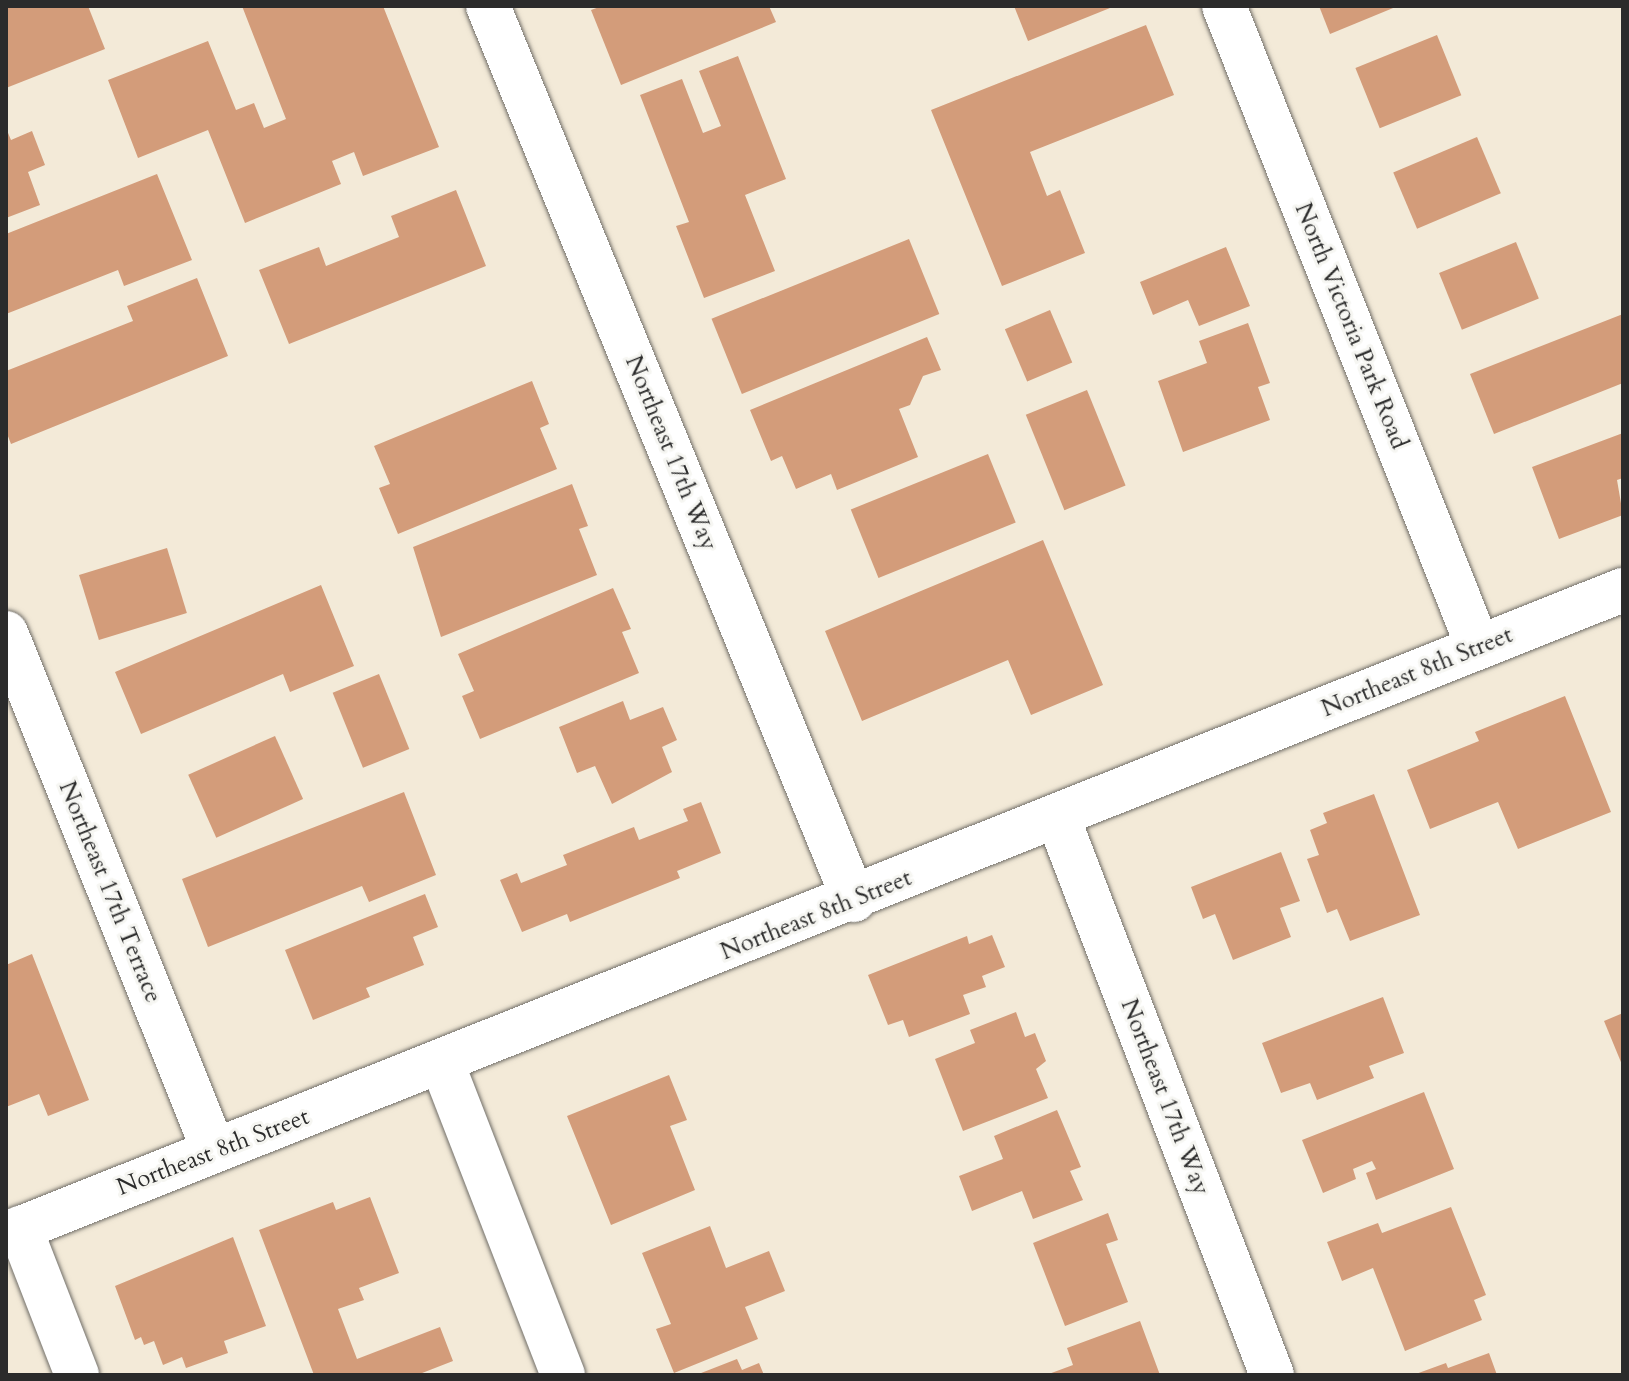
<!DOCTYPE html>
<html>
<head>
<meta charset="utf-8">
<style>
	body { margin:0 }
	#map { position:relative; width:1629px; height:1381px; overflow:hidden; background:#f3ead8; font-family:Cardo,serif }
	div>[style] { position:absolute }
	.building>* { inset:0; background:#d39c7a; transform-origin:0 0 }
	.roads { filter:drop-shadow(0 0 2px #716e68) drop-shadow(0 0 2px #716e68) }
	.street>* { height:44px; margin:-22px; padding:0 22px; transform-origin:22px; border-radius:22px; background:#fff }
	.secondary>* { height:44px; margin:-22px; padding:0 22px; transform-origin:22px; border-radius:22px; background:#fff }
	span { translate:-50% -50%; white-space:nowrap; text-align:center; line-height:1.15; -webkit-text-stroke:6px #f6f6f2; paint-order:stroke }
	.street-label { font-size:24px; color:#2b2b2b }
	.frame { position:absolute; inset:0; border:8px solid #2b2b2b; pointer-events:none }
</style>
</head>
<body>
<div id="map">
	<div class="building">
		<i style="clip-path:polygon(6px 6px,88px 6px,105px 49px,6px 88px)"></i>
		<i style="clip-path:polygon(242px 6px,383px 6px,439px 147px,363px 176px,354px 152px,332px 161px,341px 184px,245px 223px,208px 130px,138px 158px,108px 80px,208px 41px,236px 110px,254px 103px,264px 128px,286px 119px)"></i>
		<i style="clip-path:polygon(602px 6px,769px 6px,776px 22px,621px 85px,591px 10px)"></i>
		<i style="clip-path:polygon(1014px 6px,1115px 6px,1028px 41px)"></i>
		<i style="clip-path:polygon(1319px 6px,1398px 6px,1330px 34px)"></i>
		<i style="clip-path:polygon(1146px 25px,1174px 95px,1030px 152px,1047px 196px,1060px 190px,1085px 253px,1002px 286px,931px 110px)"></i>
		<i style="left:1437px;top:35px;width:65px;height:88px;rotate:68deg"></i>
		<i style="clip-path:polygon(738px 56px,786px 179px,745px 195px,775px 271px,704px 298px,676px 226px,689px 222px,640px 95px,682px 79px,703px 133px,721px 126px,699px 71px)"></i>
		<i style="clip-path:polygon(6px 128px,11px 140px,32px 131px,45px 165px,28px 172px,40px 205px,6px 218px)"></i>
		<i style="left:1477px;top:137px;width:61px;height:91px;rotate:67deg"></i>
		<i style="clip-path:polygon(157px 174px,192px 260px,124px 286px,118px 270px,6px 314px,6px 234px)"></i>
		<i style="clip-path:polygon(456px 190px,486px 266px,289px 344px,259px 270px,319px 247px,326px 266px,399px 237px,391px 216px)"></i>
		<i style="left:909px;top:239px;width:81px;height:213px;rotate:68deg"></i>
		<i style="left:1516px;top:242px;width:61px;height:83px;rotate:68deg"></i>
		<i style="clip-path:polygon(1226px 247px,1250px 306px,1199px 326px,1188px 300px,1153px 315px,1140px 282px)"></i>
		<i style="clip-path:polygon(197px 278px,228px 356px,11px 444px,6px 431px,6px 371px,133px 321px,127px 306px)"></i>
		<i style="left:1050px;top:310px;width:57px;height:49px;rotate:67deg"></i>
		<i style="clip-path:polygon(1623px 314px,1623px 383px,1494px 434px,1470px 374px)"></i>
		<i style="clip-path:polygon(1248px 323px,1270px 383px,1258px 387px,1270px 420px,1183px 452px,1158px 381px,1207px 363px,1199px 341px)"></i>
		<i style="clip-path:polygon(927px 337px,941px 370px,923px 376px,910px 405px,899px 409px,918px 457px,837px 490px,831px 474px,796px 489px,782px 456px,771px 461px,750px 410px)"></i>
		<i style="clip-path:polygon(532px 381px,549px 424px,540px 428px,557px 469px,398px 534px,379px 488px,390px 484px,374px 446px)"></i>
		<i style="left:1087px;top:390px;width:103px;height:66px;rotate:68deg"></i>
		<i style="clip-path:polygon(1623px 433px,1623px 478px,1617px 480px,1623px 515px,1559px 539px,1532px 467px)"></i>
		<i style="left:988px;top:454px;width:74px;height:148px;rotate:68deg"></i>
		<i style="clip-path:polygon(572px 484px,588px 526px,579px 529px,597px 575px,441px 637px,413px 547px)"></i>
		<i style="clip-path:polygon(1043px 540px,1103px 685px,1031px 715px,1008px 660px,862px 721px,825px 631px)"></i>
		<i style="left:167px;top:548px;width:68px;height:92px;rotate:73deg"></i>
		<i style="clip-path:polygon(321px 585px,354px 666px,290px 692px,283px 674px,141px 734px,115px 672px)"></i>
		<i style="clip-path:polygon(613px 588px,631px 629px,622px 632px,639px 673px,480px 739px,462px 696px,474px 691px,458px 654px)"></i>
		<i style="left:379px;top:674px;width:81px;height:50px;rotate:68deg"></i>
		<i style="clip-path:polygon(1565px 696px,1611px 812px,1518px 849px,1498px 802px,1430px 829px,1407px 770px,1479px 741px,1475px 732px)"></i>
		<i style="clip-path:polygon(623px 701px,630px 720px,663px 707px,677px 740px,662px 747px,672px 772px,612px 804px,595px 766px,577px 773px,559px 727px)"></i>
		<i style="left:275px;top:736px;width:69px;height:95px;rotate:66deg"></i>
		<i style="clip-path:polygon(404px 792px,436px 875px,369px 902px,362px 886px,208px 947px,182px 879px)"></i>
		<i style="clip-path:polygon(1374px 794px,1420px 915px,1350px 941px,1337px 909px,1327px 913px,1307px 859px,1319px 855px,1310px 830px,1327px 823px,1323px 813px)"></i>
		<i style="clip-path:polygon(701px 802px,721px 853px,677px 871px,680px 878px,570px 922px,567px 914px,522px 932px,500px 880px,517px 873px,521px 883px,567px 865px,563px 855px,634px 827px,639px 840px,688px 821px,683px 809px)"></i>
		<i style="clip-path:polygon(1281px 852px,1300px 901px,1280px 908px,1291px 937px,1233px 960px,1215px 914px,1203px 919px,1191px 887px)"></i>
		<i style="clip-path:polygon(425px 894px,438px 927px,413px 937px,424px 965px,366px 988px,370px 997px,313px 1020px,285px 950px)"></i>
		<i style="clip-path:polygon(992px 935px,1005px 967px,982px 976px,986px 987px,963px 995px,970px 1014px,909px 1037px,903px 1020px,888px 1025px,868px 975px,967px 936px,969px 944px)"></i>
		<i style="clip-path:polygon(32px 954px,89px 1100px,48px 1116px,39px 1094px,6px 1107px,6px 965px)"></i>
		<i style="clip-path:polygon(1383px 997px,1404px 1053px,1369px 1066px,1374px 1078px,1317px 1100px,1310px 1083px,1281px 1093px,1262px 1043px)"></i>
		<i style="clip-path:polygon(1016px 1012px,1025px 1037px,1035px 1033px,1046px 1061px,1036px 1069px,1048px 1098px,963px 1131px,935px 1059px,975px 1043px,970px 1030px)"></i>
		<i style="clip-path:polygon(1623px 1013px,1623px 1067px,1604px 1021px)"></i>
		<i style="clip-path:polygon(669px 1075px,687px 1120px,670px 1126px,695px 1190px,611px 1225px,567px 1116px)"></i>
		<i style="clip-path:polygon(1424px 1092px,1454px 1169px,1376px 1200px,1366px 1173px,1376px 1169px,1372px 1161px,1353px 1169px,1356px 1179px,1323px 1193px,1302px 1140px)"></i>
		<i style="clip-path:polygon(1057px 1110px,1081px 1167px,1070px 1171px,1083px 1200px,1033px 1219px,1022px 1191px,972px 1211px,959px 1176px,1003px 1159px,994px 1136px)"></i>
		<i style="clip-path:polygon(370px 1197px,399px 1273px,359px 1288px,364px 1300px,338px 1309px,357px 1359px,440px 1327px,453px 1361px,417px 1375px,314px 1375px,259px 1230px,333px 1202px,336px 1210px)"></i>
		<i style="clip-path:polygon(1451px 1207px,1486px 1295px,1474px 1300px,1482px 1320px,1405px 1351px,1373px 1268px,1342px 1281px,1327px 1242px,1378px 1223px,1382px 1233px)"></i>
		<i style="clip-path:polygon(1108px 1213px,1118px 1240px,1106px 1244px,1128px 1302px,1065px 1326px,1033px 1243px)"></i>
		<i style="clip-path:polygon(710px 1226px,726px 1268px,769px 1251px,785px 1291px,745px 1307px,758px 1339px,674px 1373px,656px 1329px,671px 1324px,642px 1253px)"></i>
		<i style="clip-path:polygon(233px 1237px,266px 1326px,224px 1341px,228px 1353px,186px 1368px,182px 1357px,163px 1365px,154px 1341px,144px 1345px,141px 1337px,135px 1340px,115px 1286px)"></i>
		<i style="clip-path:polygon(1140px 1321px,1160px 1375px,1046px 1375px,1073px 1365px,1067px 1348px)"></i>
		<i style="clip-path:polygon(1489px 1353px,1497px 1375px,1413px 1375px,1446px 1363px,1448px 1368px)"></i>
		<i style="clip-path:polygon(737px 1359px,742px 1370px,759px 1363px,764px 1375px,696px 1375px)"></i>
	</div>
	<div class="roads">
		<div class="street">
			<i style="left:488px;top:6px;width:966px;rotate:67.74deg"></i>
			<i style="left:6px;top:633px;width:558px;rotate:68.12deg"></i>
			<i style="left:1058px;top:818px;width:597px;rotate:68.98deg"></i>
			<i style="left:442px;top:1063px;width:335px;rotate:68.8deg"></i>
			<i style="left:20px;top:1228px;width:158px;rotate:68.8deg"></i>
			<i style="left:6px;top:1234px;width:1741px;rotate:-21.72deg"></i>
		</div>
		<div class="secondary">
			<i style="left:1224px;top:6px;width:689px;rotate:68.38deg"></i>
		</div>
	</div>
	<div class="street-label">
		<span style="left:1351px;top:326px;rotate:68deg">North Victoria Park Road</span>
		<span style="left:671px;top:453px;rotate:68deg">Northeast 17th Way</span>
		<span style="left:1417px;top:672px;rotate:-22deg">Northeast 8th Street</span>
		<span style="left:110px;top:892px;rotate:68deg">Northeast 17th Terrace</span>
		<span style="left:816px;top:915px;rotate:-22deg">Northeast 8th Street</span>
		<span style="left:1165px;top:1097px;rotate:69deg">Northeast 17th Way</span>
		<span style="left:213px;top:1152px;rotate:-21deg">Northeast 8th Street</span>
	</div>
	<div class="frame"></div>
</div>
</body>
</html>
